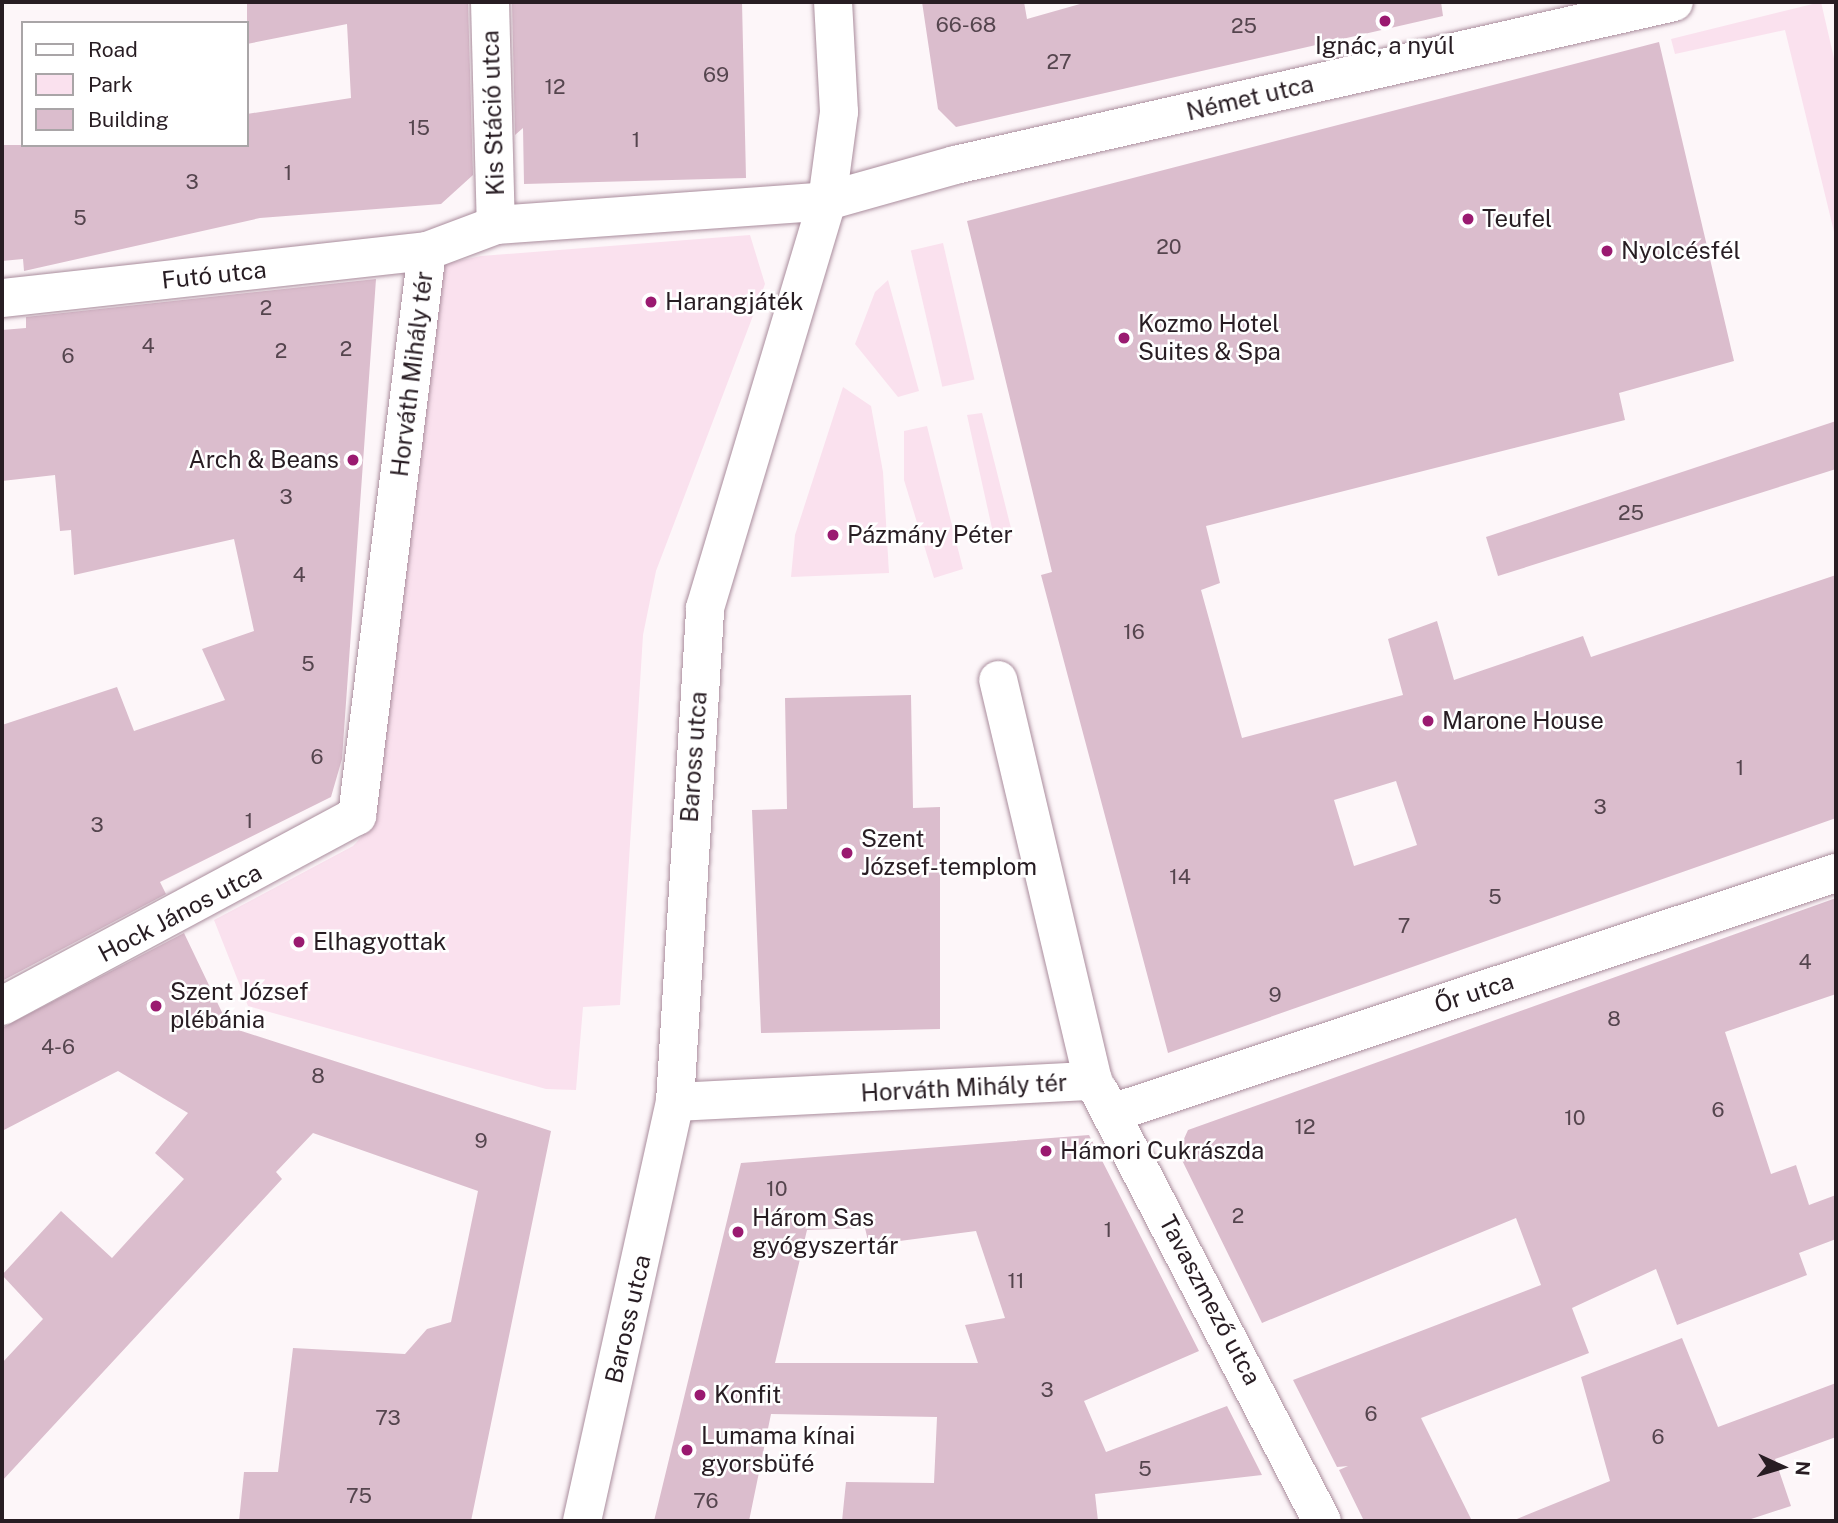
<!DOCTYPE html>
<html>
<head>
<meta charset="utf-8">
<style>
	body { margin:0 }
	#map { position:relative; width:1838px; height:1523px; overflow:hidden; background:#fdf6f9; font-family:"Public Sans",sans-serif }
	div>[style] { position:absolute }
	.green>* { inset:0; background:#fae1ee; transform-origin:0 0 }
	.building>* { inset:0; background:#dbbdcd }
	.roads { filter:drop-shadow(0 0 2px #aa8d9d) drop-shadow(0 0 2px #aa8d9d) }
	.street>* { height:38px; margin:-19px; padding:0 19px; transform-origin:19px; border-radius:19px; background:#fff }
	.secondary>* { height:38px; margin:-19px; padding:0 19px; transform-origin:19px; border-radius:19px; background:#fff }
	.dots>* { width:19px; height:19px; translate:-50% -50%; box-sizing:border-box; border:4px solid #fff; border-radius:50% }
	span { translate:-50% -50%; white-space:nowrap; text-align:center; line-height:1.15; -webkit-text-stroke:5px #fff; paint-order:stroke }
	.number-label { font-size:21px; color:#55454e }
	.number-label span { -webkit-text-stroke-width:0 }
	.poi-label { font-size:24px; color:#281d23 }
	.left { translate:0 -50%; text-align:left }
	.right { translate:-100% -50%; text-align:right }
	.street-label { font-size:24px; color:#281d23 }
	.frame { position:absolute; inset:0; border:4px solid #281d23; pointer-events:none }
	.legend { position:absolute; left:21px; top:21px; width:228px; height:126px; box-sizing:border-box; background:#fff; border:2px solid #a9a5a7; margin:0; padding:9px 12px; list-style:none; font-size:21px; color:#281d23 }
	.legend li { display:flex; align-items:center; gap:14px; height:35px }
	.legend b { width:35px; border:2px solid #a9a5a7 }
	.north { position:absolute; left:1747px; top:1432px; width:70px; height:70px; -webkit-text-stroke:5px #fff; paint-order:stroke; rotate:94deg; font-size:19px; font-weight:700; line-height:28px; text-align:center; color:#281d23 }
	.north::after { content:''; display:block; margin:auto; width:24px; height:32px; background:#281d23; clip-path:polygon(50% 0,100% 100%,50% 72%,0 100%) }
</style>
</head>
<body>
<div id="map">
	<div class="green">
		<i style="clip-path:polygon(1821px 2px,1836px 67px,1836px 240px,1785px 30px,1675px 54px,1671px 39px)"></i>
		<i style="clip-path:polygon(750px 235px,765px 284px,656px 571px,643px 635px,620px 1005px,583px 1007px,576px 1090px,546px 1089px,248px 1006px,214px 920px,353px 846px,368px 830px,435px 266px,481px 256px)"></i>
		<i style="left:943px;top:243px;width:140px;height:33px;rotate:77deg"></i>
		<i style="clip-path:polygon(888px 280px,919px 391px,898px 397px,855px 344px,875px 292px)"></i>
		<i style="clip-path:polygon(843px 387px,871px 406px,883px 472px,889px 573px,791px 577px,795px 535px)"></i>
		<i style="clip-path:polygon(982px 413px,1013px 536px,995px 542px,967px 415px)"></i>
		<i style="clip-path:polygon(927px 426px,963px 569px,934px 578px,904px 480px,904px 431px)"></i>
	</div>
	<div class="building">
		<i style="clip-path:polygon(247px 2px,468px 2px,473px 175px,441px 204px,260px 218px,24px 271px,23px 259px,2px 261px,2px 145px,247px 145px,247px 114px,351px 98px,347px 24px,247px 44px)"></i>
		<i style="clip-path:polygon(512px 2px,742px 2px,746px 178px,524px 184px,523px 128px,515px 135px)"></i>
		<i style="clip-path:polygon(922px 2px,1024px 2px,1027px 19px,1087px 2px,1441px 2px,1443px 16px,956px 127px,938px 109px)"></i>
		<i style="clip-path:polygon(evenodd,1659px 42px,1734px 361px,1619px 393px,1625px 420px,1206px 526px,1220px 583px,1201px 590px,1242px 738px,1403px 695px,1388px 639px,1437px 621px,1454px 680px,1583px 636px,1591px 657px,1836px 575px,1836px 818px,1168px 1053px,1041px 575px,1052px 572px,967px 221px,1659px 42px,1396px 781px,1417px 845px,1354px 866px,1334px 800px,1396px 781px)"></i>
		<i style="clip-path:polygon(376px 279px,342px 759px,331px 797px,160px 882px,166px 894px,2px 981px,2px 725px,117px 687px,134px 731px,225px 700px,202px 649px,254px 631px,234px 539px,74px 575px,71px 530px,60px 531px,55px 475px,2px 481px,2px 330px,26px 328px,26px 317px)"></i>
		<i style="clip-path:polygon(1836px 421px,1836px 469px,1498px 576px,1486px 537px)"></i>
		<i style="clip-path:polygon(911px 695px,913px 808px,940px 807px,940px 1029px,761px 1033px,752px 810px,787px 809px,785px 698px)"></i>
		<i style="clip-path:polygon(1836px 898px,1836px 994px,1725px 1032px,1771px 1174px,1796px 1165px,1809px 1205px,1836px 1195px,1836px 1239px,1799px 1253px,1807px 1275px,1677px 1325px,1656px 1269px,1572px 1308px,1589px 1353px,1421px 1418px,1472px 1521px,1364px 1521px,1339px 1470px,1348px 1466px,1337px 1467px,1293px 1380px,1541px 1285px,1516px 1218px,1262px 1323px,1178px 1152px,1188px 1130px)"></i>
		<i style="clip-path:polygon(184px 933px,229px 1027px,551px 1131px,471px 1521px,239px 1521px,244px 1472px,278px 1472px,293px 1348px,405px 1354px,427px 1329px,451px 1322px,478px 1191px,313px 1133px,276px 1172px,282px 1179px,2px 1481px,2px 1363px,43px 1319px,2px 1275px,61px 1211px,112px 1258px,184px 1179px,155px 1153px,188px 1113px,118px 1071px,2px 1131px,2px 1028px)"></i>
		<i style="clip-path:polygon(evenodd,1089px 1135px,1199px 1351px,1084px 1401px,1106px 1452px,1227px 1406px,1262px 1475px,1095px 1494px,1098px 1521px,842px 1521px,846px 1482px,934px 1483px,937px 1417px,771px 1414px,749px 1521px,654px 1521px,741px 1163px,1089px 1135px,865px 1228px,869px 1245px,976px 1231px,1005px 1318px,965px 1325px,978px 1363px,775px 1363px,807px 1230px,865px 1228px)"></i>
		<i style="clip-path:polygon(1682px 1338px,1718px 1427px,1836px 1383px,1836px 1437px,1775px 1459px,1791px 1506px,1745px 1521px,1512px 1521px,1610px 1481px,1581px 1377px)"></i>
	</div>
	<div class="roads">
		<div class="street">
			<i style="left:490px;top:2px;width:223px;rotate:88.5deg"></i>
			<i style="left:2px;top:298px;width:428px;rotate:-6.3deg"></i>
			<i style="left:427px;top:251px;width:74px;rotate:-20.6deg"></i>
			<i style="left:496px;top:225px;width:332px;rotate:-4.1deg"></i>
			<i style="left:827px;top:201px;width:133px;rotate:-15.7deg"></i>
			<i style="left:955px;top:165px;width:737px;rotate:-12.77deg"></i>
			<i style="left:2px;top:1006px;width:403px;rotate:-28.2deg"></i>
			<i style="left:357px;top:816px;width:569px;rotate:-82.94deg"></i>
			<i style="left:1099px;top:1091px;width:484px;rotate:62.6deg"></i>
			<i style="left:675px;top:1102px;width:419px;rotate:-2.9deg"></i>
			<i style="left:1093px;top:1081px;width:412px;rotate:-103.3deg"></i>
			<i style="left:1112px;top:1113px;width:763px;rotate:-18.34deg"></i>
		</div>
		<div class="secondary">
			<i style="left:582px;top:1521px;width:429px;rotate:-77.5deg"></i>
			<i style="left:675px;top:1102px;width:495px;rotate:-86.5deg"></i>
			<i style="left:705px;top:608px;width:425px;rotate:-73.3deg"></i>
			<i style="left:827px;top:201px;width:90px;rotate:-82.3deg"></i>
			<i style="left:839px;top:112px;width:110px;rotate:-93.1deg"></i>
		</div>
	</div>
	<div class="dots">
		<i style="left:1385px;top:21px;background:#9a1a70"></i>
		<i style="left:1468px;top:219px;background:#9a1a70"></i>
		<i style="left:1607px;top:251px;background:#9a1a70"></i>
		<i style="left:651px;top:302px;background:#9a1a70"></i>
		<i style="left:1124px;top:338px;background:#9a1a70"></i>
		<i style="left:353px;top:460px;background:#9a1a70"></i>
		<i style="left:833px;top:535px;background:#9a1a70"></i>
		<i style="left:1428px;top:721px;background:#9a1a70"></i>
		<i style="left:847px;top:853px;background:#9a1a70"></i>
		<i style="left:299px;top:942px;background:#9a1a70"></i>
		<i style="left:156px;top:1006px;background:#9a1a70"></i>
		<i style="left:1046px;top:1151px;background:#9a1a70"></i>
		<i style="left:738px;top:1232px;background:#9a1a70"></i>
		<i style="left:700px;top:1395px;background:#9a1a70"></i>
		<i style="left:687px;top:1450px;background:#9a1a70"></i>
	</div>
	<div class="number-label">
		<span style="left:966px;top:25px">66-68</span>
		<span style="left:1244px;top:26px">25</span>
		<span style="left:1059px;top:62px">27</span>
		<span style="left:716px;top:75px">69</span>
		<span style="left:555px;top:87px">12</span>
		<span style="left:419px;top:128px">15</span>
		<span style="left:636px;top:140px">1</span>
		<span style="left:288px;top:173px">1</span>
		<span style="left:192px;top:182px">3</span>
		<span style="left:80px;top:218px">5</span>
		<span style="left:1169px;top:247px">20</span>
		<span style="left:266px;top:308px">2</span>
		<span style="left:148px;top:346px">4</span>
		<span style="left:346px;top:349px">2</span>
		<span style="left:281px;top:351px">2</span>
		<span style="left:68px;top:356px">6</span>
		<span style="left:286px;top:497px">3</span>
		<span style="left:1631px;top:513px">25</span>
		<span style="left:299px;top:575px">4</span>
		<span style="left:1134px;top:632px">16</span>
		<span style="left:308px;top:664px">5</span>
		<span style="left:317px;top:757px">6</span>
		<span style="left:1740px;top:768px">1</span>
		<span style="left:1600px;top:807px">3</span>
		<span style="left:249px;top:821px">1</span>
		<span style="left:97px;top:825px">3</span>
		<span style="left:1180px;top:877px">14</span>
		<span style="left:1495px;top:897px">5</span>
		<span style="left:1404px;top:926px">7</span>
		<span style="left:1805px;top:962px">4</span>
		<span style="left:1275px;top:995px">9</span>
		<span style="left:1614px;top:1019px">8</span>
		<span style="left:58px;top:1047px">4-6</span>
		<span style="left:318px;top:1076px">8</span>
		<span style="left:1718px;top:1110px">6</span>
		<span style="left:1575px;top:1118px">10</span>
		<span style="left:1305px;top:1127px">12</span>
		<span style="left:481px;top:1141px">9</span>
		<span style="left:777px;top:1189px">10</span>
		<span style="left:1238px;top:1216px">2</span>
		<span style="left:1108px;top:1230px">1</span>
		<span style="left:1016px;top:1281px">11</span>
		<span style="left:1047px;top:1390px">3</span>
		<span style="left:1371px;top:1414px">6</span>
		<span style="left:388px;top:1418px">73</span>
		<span style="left:1658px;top:1437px">6</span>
		<span style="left:1145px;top:1469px">5</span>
		<span style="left:359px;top:1496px">75</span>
		<span style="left:706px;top:1501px">76</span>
	</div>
	<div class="poi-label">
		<span style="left:1385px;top:46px">Ignác, a nyúl</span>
		<span class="left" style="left:1482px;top:219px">Teufel</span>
		<span class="left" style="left:1621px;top:251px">Nyolcésfél</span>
		<span class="left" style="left:665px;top:302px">Harangjáték</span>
		<span class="left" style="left:1138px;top:338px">Kozmo Hotel<br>Suites &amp; Spa</span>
		<span class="right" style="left:339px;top:460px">Arch &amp; Beans</span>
		<span class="left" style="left:847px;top:535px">Pázmány Péter</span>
		<span class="left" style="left:1442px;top:721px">Marone House</span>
		<span class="left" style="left:861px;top:853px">Szent<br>József-templom</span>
		<span class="left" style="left:313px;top:942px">Elhagyottak</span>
		<span class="left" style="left:170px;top:1006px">Szent József<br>plébánia</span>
		<span class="left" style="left:1060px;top:1151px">Hámori Cukrászda</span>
		<span class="left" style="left:752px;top:1232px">Három Sas<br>gyógyszertár</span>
		<span class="left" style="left:714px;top:1395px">Konfit</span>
		<span class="left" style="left:701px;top:1450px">Lumama kínai<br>gyorsbüfé</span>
	</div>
	<div class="street-label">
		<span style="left:1250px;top:98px;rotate:-13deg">Német utca</span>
		<span style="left:493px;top:113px;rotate:-92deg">Kis Stáció utca</span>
		<span style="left:214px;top:275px;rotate:-6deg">Futó utca</span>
		<span style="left:412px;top:374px;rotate:-83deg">Horváth Mihály tér</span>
		<span style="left:694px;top:757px;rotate:-86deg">Baross utca</span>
		<span style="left:180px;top:913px;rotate:-28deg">Hock János utca</span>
		<span style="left:1474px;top:993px;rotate:-18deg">Őr utca</span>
		<span style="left:964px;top:1088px;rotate:-3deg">Horváth Mihály tér</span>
		<span style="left:1210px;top:1300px;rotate:62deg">Tavaszmező utca</span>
		<span style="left:628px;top:1319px;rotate:-77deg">Baross utca</span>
	</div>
	<div class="frame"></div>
	<ul class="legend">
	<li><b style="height:9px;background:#fff"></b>Road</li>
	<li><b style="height:19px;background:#fae1ee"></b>Park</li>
	<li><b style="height:19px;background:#dbbdcd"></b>Building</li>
	</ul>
	<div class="north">N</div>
</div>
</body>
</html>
